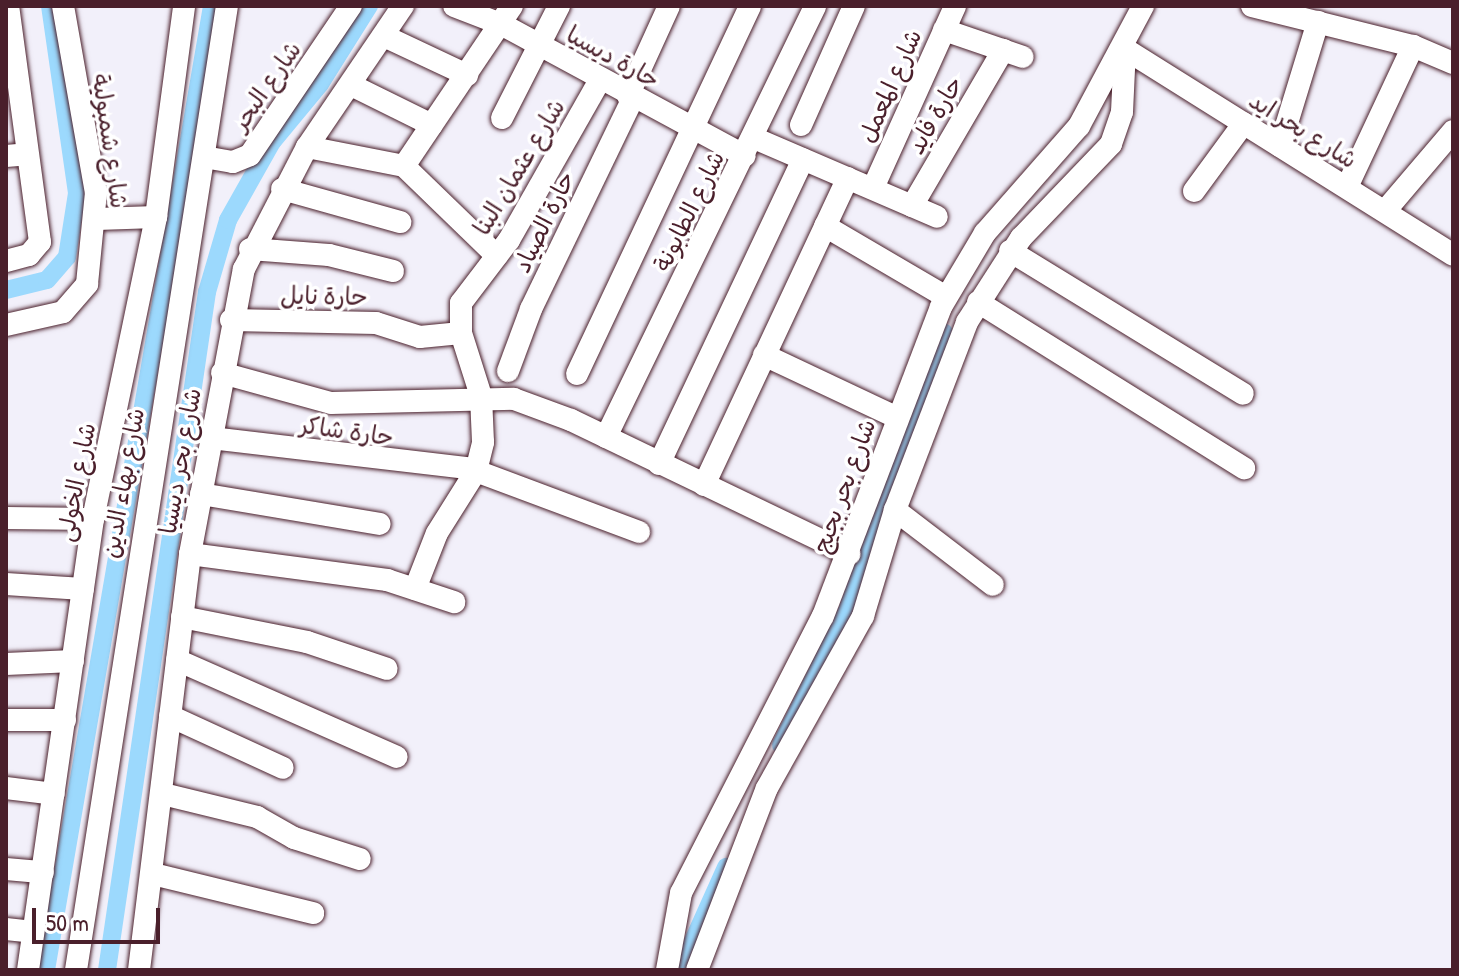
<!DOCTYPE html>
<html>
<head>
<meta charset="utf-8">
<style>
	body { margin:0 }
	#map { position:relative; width:1459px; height:976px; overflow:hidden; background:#f2f0fa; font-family:"Patrick Hand","Playpen Sans Arabic",sans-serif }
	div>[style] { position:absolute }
	.canal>* { height:18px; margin:-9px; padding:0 9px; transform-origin:9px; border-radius:9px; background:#9cd9fd }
	.roads { filter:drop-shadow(0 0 2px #4a1f2b) drop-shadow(0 0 2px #4a1f2b) }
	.minor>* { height:22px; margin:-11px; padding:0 11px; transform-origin:11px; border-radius:11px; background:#fff }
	span { translate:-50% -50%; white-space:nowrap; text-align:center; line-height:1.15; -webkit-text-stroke:7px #fff; paint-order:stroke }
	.street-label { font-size:24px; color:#4a1f2b }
	.frame { position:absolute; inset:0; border:8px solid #4a1f2b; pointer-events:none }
	.scale { position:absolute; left:32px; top:908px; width:128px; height:36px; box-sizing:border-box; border:4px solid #4a1f2b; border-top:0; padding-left:10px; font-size:24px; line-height:28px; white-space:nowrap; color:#4a1f2b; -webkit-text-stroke:6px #fff; paint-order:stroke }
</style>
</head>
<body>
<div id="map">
	<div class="canal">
		<i style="left:6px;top:290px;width:42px;rotate:-13.7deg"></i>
		<i style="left:47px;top:280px;width:30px;rotate:-49deg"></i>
		<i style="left:67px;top:257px;width:65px;rotate:-81.1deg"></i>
		<i style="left:77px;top:193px;width:189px;rotate:-98.2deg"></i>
		<i style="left:781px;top:745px;width:149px;rotate:-63.8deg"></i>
		<i style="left:847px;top:611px;width:295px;rotate:-70.8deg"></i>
		<i style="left:46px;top:970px;width:978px;rotate:-80.23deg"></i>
		<i style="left:107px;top:970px;width:685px;rotate:-81.61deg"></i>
		<i style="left:207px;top:292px;width:75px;rotate:-73.7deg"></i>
		<i style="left:228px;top:220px;width:90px;rotate:-60.6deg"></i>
		<i style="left:272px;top:142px;width:75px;rotate:-50.4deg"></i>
		<i style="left:320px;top:84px;width:92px;rotate:-57.9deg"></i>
		<i style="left:680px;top:970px;width:113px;rotate:-65.9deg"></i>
	</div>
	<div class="roads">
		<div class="minor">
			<i style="left:454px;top:6px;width:50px;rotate:21deg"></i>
			<i style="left:501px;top:24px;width:277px;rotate:28.4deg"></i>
			<i style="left:1252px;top:6px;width:166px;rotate:14deg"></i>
			<i style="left:1413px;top:46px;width:43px;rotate:23deg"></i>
			<i style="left:944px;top:30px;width:83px;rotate:18.9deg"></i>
			<i style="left:384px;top:36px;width:92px;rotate:25.2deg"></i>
			<i style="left:351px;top:85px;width:90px;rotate:26.3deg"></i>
			<i style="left:628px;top:96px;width:99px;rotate:-65.5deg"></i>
			<i style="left:502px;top:118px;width:126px;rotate:-63deg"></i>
			<i style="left:801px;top:125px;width:130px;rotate:-66deg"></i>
			<i style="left:754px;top:138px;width:199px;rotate:23.3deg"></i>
			<i style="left:1280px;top:146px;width:130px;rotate:-73deg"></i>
			<i style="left:307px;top:147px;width:99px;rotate:11.1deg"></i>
			<i style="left:404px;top:166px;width:129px;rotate:44.1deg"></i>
			<i style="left:6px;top:156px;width:21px;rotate:-5deg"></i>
			<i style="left:204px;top:157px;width:29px;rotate:10deg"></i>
			<i style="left:233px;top:162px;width:18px;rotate:-22deg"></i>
			<i style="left:250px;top:155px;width:180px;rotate:-55.9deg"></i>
			<i style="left:404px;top:166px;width:193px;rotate:-56deg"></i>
			<i style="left:1347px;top:187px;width:156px;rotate:-64.9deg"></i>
			<i style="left:873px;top:188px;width:200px;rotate:-65.7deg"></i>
			<i style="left:282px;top:189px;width:123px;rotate:15.6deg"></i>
			<i style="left:1194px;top:191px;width:84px;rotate:-53.7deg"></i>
			<i style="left:912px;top:206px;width:181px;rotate:-59.7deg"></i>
			<i style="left:1385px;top:211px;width:105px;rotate:-49.6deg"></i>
			<i style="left:97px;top:219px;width:59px;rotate:-1.9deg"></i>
			<i style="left:825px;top:226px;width:140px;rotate:30.4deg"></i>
			<i style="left:250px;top:249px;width:79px;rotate:4.3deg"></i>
			<i style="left:329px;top:255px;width:66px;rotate:14deg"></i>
			<i style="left:1010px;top:251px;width:273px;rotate:31.5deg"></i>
			<i style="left:6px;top:261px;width:24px;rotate:-15deg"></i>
			<i style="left:29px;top:255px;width:17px;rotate:-50deg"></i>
			<i style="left:40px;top:242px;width:238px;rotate:-97.7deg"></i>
			<i style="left:978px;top:302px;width:314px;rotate:32deg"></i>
			<i style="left:231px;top:320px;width:145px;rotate:1.2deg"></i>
			<i style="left:376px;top:323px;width:46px;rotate:17.7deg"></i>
			<i style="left:420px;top:337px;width:41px;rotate:-5.6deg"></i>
			<i style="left:6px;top:325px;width:58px;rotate:-12.8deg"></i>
			<i style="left:63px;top:312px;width:37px;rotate:-49deg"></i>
			<i style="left:87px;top:284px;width:91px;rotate:-84.4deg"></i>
			<i style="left:96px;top:193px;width:190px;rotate:-100deg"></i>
			<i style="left:764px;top:355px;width:146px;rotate:25.2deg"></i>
			<i style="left:508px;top:371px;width:66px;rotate:-69.6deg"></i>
			<i style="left:531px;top:309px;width:234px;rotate:-64.2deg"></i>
			<i style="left:222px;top:373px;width:113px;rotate:15.4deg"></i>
			<i style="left:331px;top:403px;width:183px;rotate:-1.3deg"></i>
			<i style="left:514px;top:399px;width:61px;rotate:20.2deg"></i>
			<i style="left:571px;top:420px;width:309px;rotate:25.7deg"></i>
			<i style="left:577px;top:374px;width:407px;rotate:-64.8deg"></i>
			<i style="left:606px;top:437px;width:479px;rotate:-64.1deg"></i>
			<i style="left:211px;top:438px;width:267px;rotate:6.7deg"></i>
			<i style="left:659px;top:464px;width:337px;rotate:-64.7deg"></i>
			<i style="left:476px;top:471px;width:174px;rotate:20.5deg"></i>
			<i style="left:704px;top:485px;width:339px;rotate:-64.9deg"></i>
			<i style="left:201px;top:494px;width:181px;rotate:9.5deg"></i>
			<i style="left:895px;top:510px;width:123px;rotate:37.4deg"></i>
			<i style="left:6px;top:518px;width:87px;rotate:0.7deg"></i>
			<i style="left:190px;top:554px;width:199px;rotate:7.5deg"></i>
			<i style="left:387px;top:580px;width:71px;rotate:18.2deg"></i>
			<i style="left:6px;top:584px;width:77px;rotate:3.7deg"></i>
			<i style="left:415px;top:589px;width:60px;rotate:-68.6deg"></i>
			<i style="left:437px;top:533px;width:73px;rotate:-57.8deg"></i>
			<i style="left:476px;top:471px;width:30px;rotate:-76deg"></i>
			<i style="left:483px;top:442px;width:46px;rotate:-92.5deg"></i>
			<i style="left:481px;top:396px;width:66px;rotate:-107.6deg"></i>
			<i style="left:461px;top:333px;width:30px;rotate:-90deg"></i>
			<i style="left:461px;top:303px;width:79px;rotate:-52.7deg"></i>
			<i style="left:509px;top:240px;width:184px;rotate:-60.4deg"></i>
			<i style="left:182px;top:617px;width:127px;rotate:11.3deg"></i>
			<i style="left:307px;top:642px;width:84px;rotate:18.6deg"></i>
			<i style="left:177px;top:660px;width:240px;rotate:23.8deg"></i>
			<i style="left:6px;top:664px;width:67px;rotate:-2.6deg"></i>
			<i style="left:170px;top:716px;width:124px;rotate:24.7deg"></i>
			<i style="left:6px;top:720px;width:59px"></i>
			<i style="left:6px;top:788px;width:48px;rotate:7.1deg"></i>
			<i style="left:163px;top:794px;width:97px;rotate:13.7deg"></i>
			<i style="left:257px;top:817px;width:43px;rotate:29.6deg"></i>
			<i style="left:294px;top:838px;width:69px;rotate:17.7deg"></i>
			<i style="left:6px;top:869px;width:37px;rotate:5deg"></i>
			<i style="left:153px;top:874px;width:165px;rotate:13.7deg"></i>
			<i style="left:6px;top:929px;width:27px;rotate:6deg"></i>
			<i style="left:28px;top:970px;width:456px;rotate:-81.8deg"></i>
			<i style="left:93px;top:519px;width:309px;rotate:-78.2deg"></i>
			<i style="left:156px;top:217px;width:213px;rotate:-82.4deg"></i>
			<i style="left:76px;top:970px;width:976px;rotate:-81.1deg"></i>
			<i style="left:139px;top:970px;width:419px;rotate:-83deg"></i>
			<i style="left:190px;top:554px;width:290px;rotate:-79.3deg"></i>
			<i style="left:244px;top:269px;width:137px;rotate:-62.7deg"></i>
			<i style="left:307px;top:147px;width:171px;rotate:-55.8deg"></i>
			<i style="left:667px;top:970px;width:78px;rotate:-79.7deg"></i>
			<i style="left:681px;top:893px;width:311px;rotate:-62.9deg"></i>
			<i style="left:823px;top:616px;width:331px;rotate:-69.1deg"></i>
			<i style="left:941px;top:307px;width:86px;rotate:-59.3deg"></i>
			<i style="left:985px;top:233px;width:142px;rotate:-48.7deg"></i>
			<i style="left:1079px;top:126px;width:136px;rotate:-61.9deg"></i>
			<i style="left:697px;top:970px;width:195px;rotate:-69deg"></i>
			<i style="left:767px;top:788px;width:197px;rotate:-60.8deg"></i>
			<i style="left:863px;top:616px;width:111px;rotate:-73.2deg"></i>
			<i style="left:895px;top:510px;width:201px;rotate:-69deg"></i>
			<i style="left:967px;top:322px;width:100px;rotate:-57.3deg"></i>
			<i style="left:1021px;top:238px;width:130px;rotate:-46.2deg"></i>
			<i style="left:1111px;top:144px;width:34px;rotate:-71deg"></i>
			<i style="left:1122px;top:112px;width:63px;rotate:-87.3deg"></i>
			<i style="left:1125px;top:49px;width:387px;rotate:32.1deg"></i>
		</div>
	</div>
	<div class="street-label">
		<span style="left:613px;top:57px;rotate:29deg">حارة ديسيا</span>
		<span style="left:266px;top:86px;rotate:-55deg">شارع البحر</span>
		<span style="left:890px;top:86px;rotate:-66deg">شارع المعمل</span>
		<span style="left:935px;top:115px;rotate:-60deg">حارة فايد</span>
		<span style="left:1303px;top:130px;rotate:32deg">شارع بحر ايد</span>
		<span style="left:110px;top:141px;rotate:82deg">شارع شمبولية</span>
		<span style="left:519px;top:167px;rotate:-59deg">شارع عثمان البنا</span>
		<span style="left:689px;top:211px;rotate:-64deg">شارع الطابونة</span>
		<span style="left:544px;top:222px;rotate:-64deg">حارة الصياد</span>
		<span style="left:324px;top:296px;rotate:1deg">حارة نايل</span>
		<span style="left:347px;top:431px;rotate:8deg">حارة شاكر</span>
		<span style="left:180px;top:461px;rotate:-80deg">شارع بحر ديسيا</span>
		<span style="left:76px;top:482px;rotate:-79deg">شارع الخولى</span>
		<span style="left:123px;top:483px;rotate:-80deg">شارع بهاء الدين</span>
		<span style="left:844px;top:486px;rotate:-70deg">شارع بحر بجيج</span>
	</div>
	<div class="frame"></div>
	<div class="scale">50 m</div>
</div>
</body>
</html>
